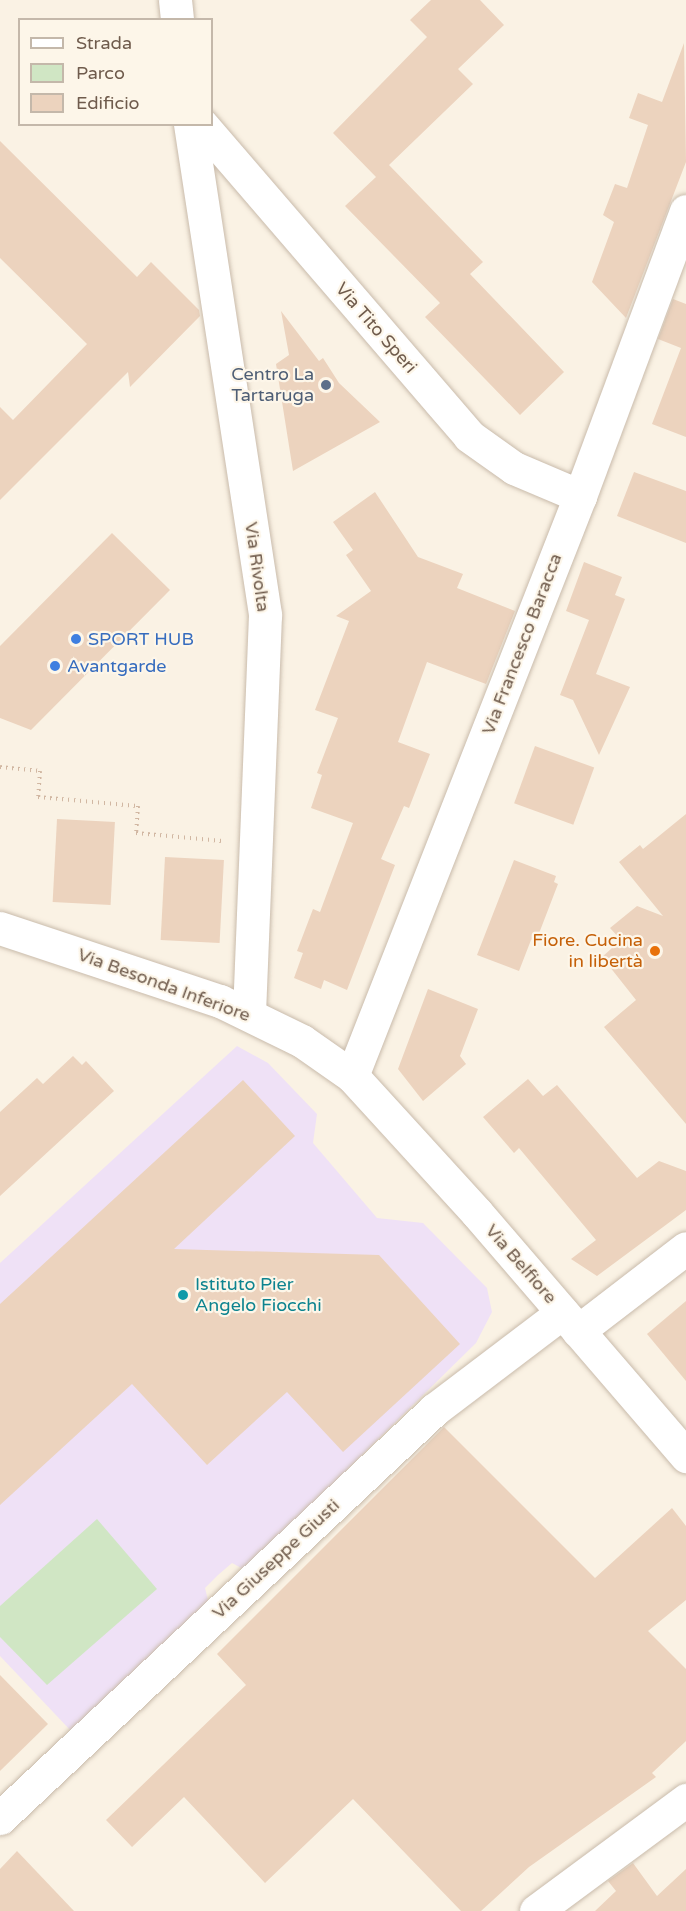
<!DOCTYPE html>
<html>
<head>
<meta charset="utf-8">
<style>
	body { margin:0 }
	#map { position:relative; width:686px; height:1911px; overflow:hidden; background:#faf2e4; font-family:"Varela Round",sans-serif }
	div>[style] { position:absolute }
	.education>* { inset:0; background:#efe1f6 }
	.green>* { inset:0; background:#d0e6c4 }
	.building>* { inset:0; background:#ecd3be; transform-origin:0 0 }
	.path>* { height:4px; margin-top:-2px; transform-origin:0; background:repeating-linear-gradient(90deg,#d1b7a2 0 1.5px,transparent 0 6px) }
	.roads { filter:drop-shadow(0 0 2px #c9bbab) drop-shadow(0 0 2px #c9bbab) }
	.minor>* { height:33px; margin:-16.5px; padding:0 16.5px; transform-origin:16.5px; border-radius:16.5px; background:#fff }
	.dots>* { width:16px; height:16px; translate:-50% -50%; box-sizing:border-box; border:3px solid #fdf6e9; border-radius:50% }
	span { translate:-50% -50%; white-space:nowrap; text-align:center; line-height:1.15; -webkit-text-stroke:4.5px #fdf6e9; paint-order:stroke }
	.street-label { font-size:18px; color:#6f5b4c }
	.service-label { font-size:18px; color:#4e5e75 }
	.right { translate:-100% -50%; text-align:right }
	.shop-label { font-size:18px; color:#366cbe }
	.left { translate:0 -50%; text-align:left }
	.food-label { font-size:18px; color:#c56008 }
	.culture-label { font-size:18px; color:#0d838f }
	.legend { position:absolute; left:18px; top:18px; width:195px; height:108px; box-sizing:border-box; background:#fdf6e9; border:2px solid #c4b8aa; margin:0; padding:8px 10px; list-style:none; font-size:18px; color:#6f5b4c }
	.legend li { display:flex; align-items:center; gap:12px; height:30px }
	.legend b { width:30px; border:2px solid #c4b8aa }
</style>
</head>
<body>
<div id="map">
	<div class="education">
		<i style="clip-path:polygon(237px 1046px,268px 1063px,317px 1114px,313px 1143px,377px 1218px,423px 1223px,487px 1288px,492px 1312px,476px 1343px,245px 1570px,232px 1563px,218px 1575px,205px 1588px,210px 1608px,72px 1732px,0 1656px,0 1263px)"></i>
	</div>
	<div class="green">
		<i style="clip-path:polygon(97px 1519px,157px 1589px,47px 1685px,0 1637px,0 1606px)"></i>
	</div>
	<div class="building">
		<i style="clip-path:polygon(431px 0,480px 0,504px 25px,458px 69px,473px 84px,389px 165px,483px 262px,470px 274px,564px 372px,520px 415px,425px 317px,440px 303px,345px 206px,376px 177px,333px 133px,427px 37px,410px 20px)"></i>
		<i style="clip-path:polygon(684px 43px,686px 162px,626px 318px,592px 282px,614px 222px,603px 215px,615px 184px,627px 188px,648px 125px,629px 118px,638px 93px,662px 102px)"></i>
		<i style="clip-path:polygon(0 141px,137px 277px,151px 262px,199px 310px,200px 316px,130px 387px,128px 372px,0 500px,0 407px,13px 420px,87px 344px,0 258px)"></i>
		<i style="clip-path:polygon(673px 299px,686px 304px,686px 437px,652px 424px,681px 348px,658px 339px)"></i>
		<i style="clip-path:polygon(281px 311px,319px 361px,323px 358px,339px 383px,380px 422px,293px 471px,276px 364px,289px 355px)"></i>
		<i style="clip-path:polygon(634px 472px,686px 491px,686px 543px,617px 516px)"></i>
		<i style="clip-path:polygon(375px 492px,418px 557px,463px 574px,457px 588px,515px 611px,486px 684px,427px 662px,398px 742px,430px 754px,409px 808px,404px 806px,381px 859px,395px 865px,347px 990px,324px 980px,321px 989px,294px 978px,303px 953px,297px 951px,313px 909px,320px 912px,353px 823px,311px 808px,322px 775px,317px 773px,338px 718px,315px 710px,349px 621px,336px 616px,371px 591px,346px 555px,353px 550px,333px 522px)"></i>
		<i style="clip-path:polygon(112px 533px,170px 590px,31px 730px,0 718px,0 646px)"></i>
		<i style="clip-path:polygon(584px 562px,622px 577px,615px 595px,625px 599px,596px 674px,630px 687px,599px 755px,573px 700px,560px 695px,589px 620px,566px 611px)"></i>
		<i style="left:535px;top:746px;width:63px;height:61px;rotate:20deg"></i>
		<i style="clip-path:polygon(686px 814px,686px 1124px,604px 1027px,636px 1000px,602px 957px,621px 940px,610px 928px,637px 906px,663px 916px,619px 862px,640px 845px,643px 849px)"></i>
		<i style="left:57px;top:819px;width:58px;height:83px;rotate:3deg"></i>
		<i style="left:165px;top:857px;width:59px;height:83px;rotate:3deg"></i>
		<i style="clip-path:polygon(514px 860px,556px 876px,554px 882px,558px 884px,538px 936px,531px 940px,519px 971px,477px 955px)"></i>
		<i style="clip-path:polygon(428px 989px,478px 1009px,460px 1056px,466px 1064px,423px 1101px,398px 1069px)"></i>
		<i style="clip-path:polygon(73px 1056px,82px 1065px,86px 1061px,114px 1091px,0 1196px,0 1112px,37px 1078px,43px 1084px)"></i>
		<i style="clip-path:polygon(528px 1079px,543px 1096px,557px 1085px,637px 1178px,659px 1161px,686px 1171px,686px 1210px,597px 1276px,571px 1259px,596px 1240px,519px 1148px,514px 1153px,483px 1117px)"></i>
		<i style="clip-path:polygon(243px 1080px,295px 1136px,174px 1249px,379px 1255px,460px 1344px,343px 1452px,287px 1392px,207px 1465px,132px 1384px,0 1505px,0 1304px)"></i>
		<i style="clip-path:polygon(686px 1301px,686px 1381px,647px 1334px)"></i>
		<i style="clip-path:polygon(444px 1427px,595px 1578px,672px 1508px,686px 1526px,686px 1600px,648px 1631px,686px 1669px,686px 1741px,652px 1773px,656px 1777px,529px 1867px,481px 1911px,461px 1911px,353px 1799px,265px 1883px,184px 1797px,132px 1847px,106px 1820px,246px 1685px,217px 1654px)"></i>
		<i style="clip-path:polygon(0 1675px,48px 1724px,0 1771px)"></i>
		<i style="clip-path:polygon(17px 1851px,74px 1911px,0 1911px,0 1869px)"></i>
		<i style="clip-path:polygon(633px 1863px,657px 1896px,686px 1869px,686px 1911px,595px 1911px,616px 1891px,608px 1881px)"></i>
	</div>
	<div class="path">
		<i style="left:0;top:767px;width:40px;rotate:5.7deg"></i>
		<i style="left:40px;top:771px;width:26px;rotate:94deg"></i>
		<i style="left:38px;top:797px;width:100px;rotate:5.1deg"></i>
		<i style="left:138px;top:806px;width:27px;rotate:94deg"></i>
		<i style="left:136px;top:833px;width:87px;rotate:5.3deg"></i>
	</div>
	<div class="roads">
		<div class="minor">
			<i style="left:175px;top:0;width:20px;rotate:84deg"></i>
			<i style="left:190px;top:124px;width:497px;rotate:81.3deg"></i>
			<i style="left:265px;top:615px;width:399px;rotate:92.3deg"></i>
			<i style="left:201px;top:124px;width:411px;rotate:49.3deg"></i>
			<i style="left:469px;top:436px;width:55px;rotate:35.4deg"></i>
			<i style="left:514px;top:468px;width:72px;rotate:23deg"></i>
			<i style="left:0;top:928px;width:232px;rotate:18.4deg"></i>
			<i style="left:220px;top:1001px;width:91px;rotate:26deg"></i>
			<i style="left:302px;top:1041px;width:61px;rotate:35deg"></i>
			<i style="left:352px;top:1076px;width:185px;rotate:47.6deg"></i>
			<i style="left:477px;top:1213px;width:321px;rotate:49.3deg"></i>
			<i style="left:352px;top:1076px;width:623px;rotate:-68.54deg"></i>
			<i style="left:580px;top:496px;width:304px;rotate:-69.6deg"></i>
			<i style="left:578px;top:1331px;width:136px;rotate:-37.5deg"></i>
			<i style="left:0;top:1818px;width:596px;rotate:-43.23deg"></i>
			<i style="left:434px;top:1410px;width:161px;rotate:-37.2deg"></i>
			<i style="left:536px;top:1911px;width:187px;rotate:-36.5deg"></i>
		</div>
	</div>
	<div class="dots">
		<i style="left:326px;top:385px;background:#5c6f8a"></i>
		<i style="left:76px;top:639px;background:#3f7fe0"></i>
		<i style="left:55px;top:666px;background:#3f7fe0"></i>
		<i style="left:655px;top:951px;background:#e8710a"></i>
		<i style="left:183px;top:1295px;background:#0f9aa8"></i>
	</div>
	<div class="street-label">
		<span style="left:376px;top:328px;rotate:49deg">Via Tito Speri</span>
		<span style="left:257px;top:567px;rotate:82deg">Via Rivolta</span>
		<span style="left:522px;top:644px;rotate:-69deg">Via Francesco Baracca</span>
		<span style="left:164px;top:985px;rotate:20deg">Via Besonda Inferiore</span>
		<span style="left:521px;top:1264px;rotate:49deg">Via Belfiore</span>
		<span style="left:276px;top:1559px;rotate:-43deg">Via Giuseppe Giusti</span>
	</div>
	<div class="service-label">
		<span class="right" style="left:314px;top:385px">Centro La<br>Tartaruga</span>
	</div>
	<div class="shop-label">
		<span class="left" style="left:88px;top:639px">SPORT HUB</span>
		<span class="left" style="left:67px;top:666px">Avantgarde</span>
	</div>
	<div class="food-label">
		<span class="right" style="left:643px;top:951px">Fiore. Cucina<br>in libertà</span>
	</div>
	<div class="culture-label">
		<span class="left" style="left:195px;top:1295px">Istituto Pier<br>Angelo Fiocchi</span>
	</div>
	<ul class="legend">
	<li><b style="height:8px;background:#fff"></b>Strada</li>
	<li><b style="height:16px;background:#d0e6c4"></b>Parco</li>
	<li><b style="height:16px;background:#ecd3be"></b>Edificio</li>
	</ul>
</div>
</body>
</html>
